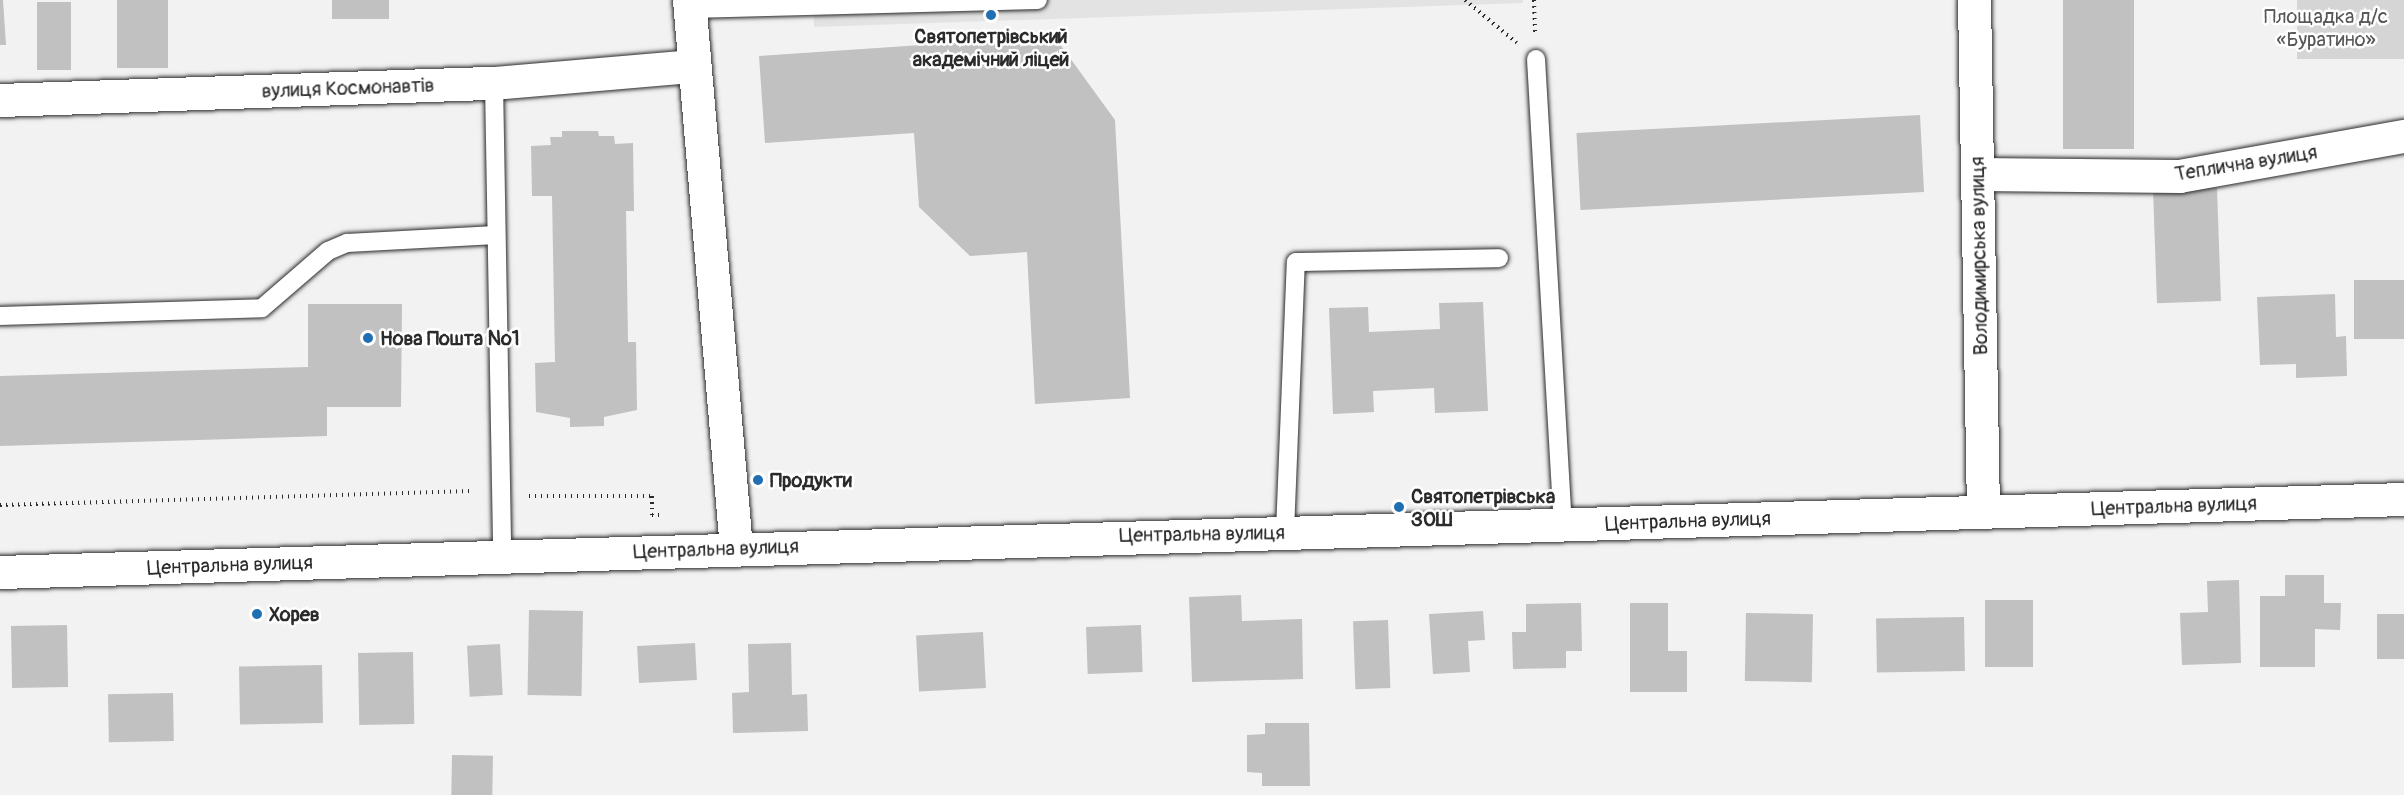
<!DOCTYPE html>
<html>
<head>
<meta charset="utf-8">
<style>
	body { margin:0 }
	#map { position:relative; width:2404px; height:795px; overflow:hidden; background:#f2f2f2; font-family:Pangolin,sans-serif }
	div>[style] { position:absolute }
	.built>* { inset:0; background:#e3e3e3 }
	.green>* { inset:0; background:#d5d5d5; transform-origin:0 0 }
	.building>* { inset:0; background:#c1c1c1; transform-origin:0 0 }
	.path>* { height:4px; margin-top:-2px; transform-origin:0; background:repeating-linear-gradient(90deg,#2b2b2b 0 1.5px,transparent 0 6px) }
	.roads { filter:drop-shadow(0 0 2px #2b2b2b) drop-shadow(0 0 2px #2b2b2b) }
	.service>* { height:18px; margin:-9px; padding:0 9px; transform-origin:9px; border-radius:9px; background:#fff }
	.minor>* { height:33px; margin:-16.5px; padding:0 16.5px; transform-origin:16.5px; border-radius:16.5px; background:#fff }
	.secondary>* { height:33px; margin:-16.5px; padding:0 16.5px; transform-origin:16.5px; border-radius:16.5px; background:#fff }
	.dots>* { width:16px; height:16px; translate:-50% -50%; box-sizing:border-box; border:3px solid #fff; border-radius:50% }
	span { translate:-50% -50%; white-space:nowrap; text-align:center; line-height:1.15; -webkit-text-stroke:5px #fff; paint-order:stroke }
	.park-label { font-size:20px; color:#565656 }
	.poi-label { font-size:20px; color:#2b2b2b; font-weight:700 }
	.left { translate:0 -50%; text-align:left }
	.street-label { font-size:20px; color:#2b2b2b }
</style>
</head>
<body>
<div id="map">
	<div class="built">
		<i style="clip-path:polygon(813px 0,1523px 0,1523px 3px,814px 27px)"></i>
	</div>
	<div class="green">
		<i style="left:2297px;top:0;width:107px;height:59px"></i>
	</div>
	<div class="building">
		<i style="clip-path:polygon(0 0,3px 0,6px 45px,0 45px)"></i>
		<i style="left:117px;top:0;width:51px;height:68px"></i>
		<i style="left:332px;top:0;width:57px;height:19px"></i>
		<i style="left:2063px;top:0;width:71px;height:149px"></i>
		<i style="left:37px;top:2px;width:34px;height:68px"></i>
		<i style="clip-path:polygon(1054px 36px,1115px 120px,1130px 398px,1035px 404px,1027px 252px,970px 256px,919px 207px,914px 133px,765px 143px,759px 56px)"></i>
		<i style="left:1920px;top:115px;width:77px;height:344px;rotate:87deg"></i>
		<i style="clip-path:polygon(562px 131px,598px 131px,599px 136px,614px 136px,615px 144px,633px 143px,634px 211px,626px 211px,628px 342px,636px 342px,637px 410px,604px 417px,604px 426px,570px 427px,570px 418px,536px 412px,535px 363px,555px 362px,552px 196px,532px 196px,531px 146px,551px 145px,550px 137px,562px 137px)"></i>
		<i style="left:2217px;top:188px;width:113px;height:64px;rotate:88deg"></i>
		<i style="left:2354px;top:280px;width:50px;height:59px"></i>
		<i style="clip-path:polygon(2335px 294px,2336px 337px,2346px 336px,2347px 376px,2296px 378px,2296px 364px,2260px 365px,2257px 297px)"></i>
		<i style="clip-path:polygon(1483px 302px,1488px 411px,1435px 413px,1434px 388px,1373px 391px,1374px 412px,1333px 414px,1329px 308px,1368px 307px,1369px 332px,1440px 329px,1439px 303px)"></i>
		<i style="clip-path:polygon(308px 304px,402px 304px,401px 407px,327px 407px,327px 436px,0 446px,0 376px,308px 367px)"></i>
		<i style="clip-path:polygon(2285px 575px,2324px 575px,2324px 603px,2341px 603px,2340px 630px,2315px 629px,2315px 667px,2260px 667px,2260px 596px,2285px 596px)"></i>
		<i style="clip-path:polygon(2239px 580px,2241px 663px,2182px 665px,2180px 613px,2208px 612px,2207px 581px)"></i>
		<i style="clip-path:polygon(1241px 595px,1242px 621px,1302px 619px,1303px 679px,1192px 682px,1189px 597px)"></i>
		<i style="left:2033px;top:600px;width:67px;height:48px;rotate:90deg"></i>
		<i style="clip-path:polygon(1581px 603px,1582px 651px,1566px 651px,1566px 668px,1513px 669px,1512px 632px,1526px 632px,1526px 604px)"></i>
		<i style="clip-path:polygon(1630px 603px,1668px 603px,1668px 651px,1687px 651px,1687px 692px,1630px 692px)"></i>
		<i style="left:529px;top:610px;width:54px;height:85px;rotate:1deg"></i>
		<i style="clip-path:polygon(1483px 611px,1485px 640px,1468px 641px,1470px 672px,1433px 674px,1429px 614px)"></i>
		<i style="left:1746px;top:613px;width:67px;height:68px;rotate:1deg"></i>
		<i style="left:2404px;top:614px;width:45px;height:27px;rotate:90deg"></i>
		<i style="left:1964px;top:617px;width:54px;height:88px;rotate:89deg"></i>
		<i style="left:1388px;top:620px;width:68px;height:35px;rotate:88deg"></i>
		<i style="left:67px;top:625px;width:62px;height:56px;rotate:89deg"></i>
		<i style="left:1141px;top:625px;width:47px;height:55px;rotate:88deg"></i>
		<i style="left:983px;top:632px;width:56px;height:67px;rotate:87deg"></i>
		<i style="left:695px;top:643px;width:37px;height:58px;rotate:87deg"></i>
		<i style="clip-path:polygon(791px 643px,792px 695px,807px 694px,808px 731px,733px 733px,732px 693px,749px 692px,748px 644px)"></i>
		<i style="left:500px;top:644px;width:51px;height:33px;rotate:87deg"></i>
		<i style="left:413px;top:652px;width:72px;height:55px;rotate:89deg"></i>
		<i style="left:322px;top:665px;width:58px;height:83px;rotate:89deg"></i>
		<i style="left:173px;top:693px;width:48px;height:65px;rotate:89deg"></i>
		<i style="clip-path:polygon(1265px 723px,1309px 723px,1310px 786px,1262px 786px,1262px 773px,1247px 772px,1247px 735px,1265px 734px)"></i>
		<i style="left:452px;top:755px;width:41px;height:40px;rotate:1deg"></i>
	</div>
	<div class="path">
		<i style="left:1465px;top:0;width:67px;rotate:39.6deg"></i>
		<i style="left:1534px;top:0;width:34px;rotate:88deg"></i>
		<i style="left:529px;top:496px;width:123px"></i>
		<i style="left:652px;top:496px;width:19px;rotate:90deg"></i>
		<i style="left:652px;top:515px;width:10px"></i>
		<i style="left:0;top:505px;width:471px;rotate:-1.7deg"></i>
	</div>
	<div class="roads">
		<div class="service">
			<i style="left:690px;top:9px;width:348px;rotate:-1.5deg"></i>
			<i style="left:1536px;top:59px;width:467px;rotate:86.7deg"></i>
			<i style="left:494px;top:83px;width:474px;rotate:89deg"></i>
			<i style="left:0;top:316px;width:262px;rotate:-1.7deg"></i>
			<i style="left:262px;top:308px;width:87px;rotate:-40.8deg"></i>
			<i style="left:328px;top:251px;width:21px;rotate:-23deg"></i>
			<i style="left:347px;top:243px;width:149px;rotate:-3.1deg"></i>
			<i style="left:1285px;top:532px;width:270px;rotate:-87.7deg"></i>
			<i style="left:1296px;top:262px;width:203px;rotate:-1.1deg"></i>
		</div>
		<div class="minor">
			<i style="left:689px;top:0;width:550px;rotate:85.1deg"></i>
			<i style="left:1974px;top:0;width:511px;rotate:88.99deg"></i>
			<i style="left:0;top:100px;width:494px;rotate:-2deg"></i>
			<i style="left:494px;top:83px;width:201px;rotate:-4.9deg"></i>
			<i style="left:1978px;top:174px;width:201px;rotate:0.6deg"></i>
			<i style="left:2179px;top:176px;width:229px;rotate:-10.1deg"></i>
		</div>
		<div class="secondary">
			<i style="left:0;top:572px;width:2405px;rotate:-1.74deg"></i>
		</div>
	</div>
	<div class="dots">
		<i style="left:991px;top:15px;background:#1f6fb2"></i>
		<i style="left:368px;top:338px;background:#1f6fb2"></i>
		<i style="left:758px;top:480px;background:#1f6fb2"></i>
		<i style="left:1399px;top:507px;background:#1f6fb2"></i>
		<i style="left:257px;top:614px;background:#1f6fb2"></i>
	</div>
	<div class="park-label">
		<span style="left:2326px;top:28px">Площадка д/с<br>«Буратино»</span>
	</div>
	<div class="poi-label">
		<span style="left:991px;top:48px">Святопетрівський<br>академічний ліцей</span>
		<span class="left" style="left:380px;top:338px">Нова Пошта №1</span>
		<span class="left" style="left:770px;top:480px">Продукти</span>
		<span class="left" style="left:1411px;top:508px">Святопетрівська<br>ЗОШ</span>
		<span class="left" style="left:269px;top:614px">Хорев</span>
	</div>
	<div class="street-label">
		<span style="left:348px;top:88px;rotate:-2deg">вулиця Космонавтів</span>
		<span style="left:2246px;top:163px;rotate:-9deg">Теплична вулиця</span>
		<span style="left:1979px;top:256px;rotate:-91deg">Володимирська вулиця</span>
		<span style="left:2174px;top:506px;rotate:-2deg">Центральна вулиця</span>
		<span style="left:1688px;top:521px;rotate:-2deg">Центральна вулиця</span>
		<span style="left:1202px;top:534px;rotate:-1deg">Центральна вулиця</span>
		<span style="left:716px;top:549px;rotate:-2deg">Центральна вулиця</span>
		<span style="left:230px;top:565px;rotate:-2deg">Центральна вулиця</span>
	</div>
</div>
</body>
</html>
